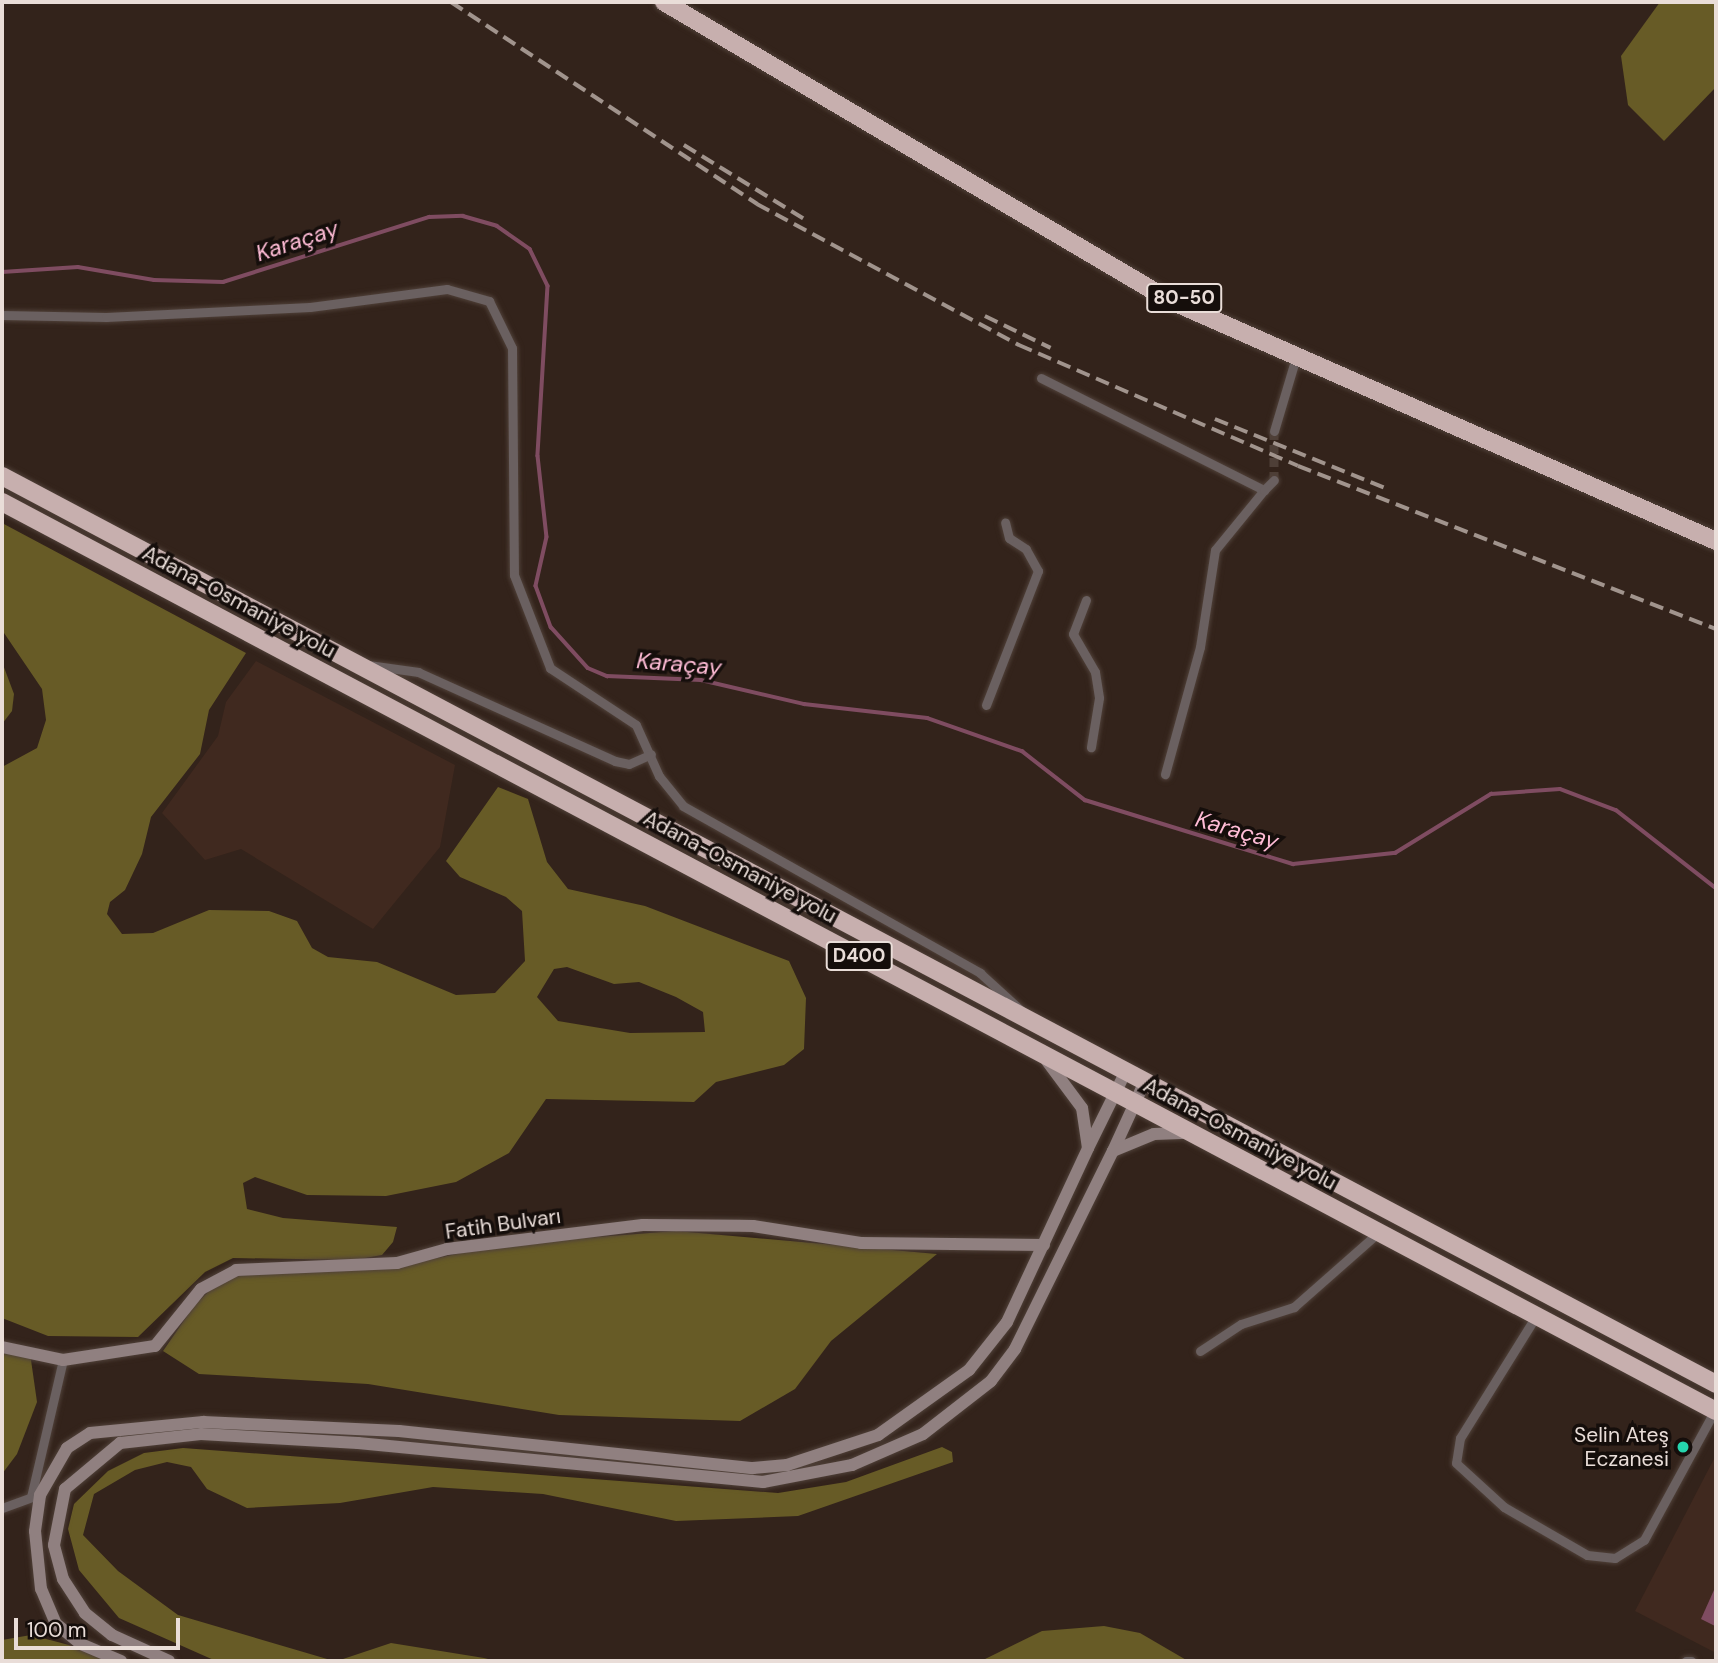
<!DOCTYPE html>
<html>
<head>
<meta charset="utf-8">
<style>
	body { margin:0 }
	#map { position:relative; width:1718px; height:1663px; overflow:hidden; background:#33231b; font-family:"DM Sans",sans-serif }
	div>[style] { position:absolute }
	.built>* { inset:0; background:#40291f }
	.forest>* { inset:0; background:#675b26 }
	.water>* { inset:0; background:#7f4c61 }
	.stream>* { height:3.5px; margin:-1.75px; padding:0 1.75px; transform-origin:1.75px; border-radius:1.75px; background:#7f4c61 }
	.street-tunnel>* { height:9px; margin-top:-4.5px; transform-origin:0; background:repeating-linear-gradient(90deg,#4e3f37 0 9px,transparent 0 13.5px) }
	.roads { filter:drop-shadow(0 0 2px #504139) drop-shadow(0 0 2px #504139) }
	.street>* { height:9px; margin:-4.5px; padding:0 4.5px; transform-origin:4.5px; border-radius:4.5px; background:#6a6060 }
	.secondary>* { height:12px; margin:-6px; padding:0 6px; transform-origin:6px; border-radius:6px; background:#908080 }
	.highway>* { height:18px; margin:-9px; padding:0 9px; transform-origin:9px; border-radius:9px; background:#c7afae }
	.rail>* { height:3.5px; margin-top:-1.75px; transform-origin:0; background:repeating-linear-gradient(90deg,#a1948d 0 14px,transparent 0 21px) }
	.dots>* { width:19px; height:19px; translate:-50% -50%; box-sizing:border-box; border:4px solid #150e0b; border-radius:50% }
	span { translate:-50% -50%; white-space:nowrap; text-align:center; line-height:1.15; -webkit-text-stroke:7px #150e0b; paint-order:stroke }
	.shield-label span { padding:2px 5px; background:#150e0b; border:2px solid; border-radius:5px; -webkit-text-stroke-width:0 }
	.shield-label { font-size:19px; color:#e9ddd8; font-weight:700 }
	.street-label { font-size:21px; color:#e9ddd8 }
	.poi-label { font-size:21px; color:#e9ddd8 }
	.right { translate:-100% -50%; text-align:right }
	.water-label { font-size:23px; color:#ffbcd6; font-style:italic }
	.frame { position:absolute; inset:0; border:4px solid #e9ddd8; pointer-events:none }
	.scale { position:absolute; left:14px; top:1618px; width:166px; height:32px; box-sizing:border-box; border:4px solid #e9ddd8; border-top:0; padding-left:9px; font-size:21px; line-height:24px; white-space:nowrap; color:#e9ddd8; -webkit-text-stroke:5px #150e0b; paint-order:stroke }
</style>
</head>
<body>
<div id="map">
	<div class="built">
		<i style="clip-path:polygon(256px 661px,455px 765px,440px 847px,373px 929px,241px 849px,205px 860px,162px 813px,218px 736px,226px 702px)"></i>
		<i style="clip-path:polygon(1716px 1455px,1716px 1653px,1635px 1611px)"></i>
	</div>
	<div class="forest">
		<i style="clip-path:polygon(1660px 2px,1716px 2px,1716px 87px,1664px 141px,1628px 105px,1621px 56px)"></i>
		<i style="clip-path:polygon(evenodd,2px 523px,246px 653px,209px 710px,200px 754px,151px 817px,142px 854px,125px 890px,110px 902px,107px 914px,122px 934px,153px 933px,209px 910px,269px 911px,297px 921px,312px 948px,328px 957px,377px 962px,456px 995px,495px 993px,525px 961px,522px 911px,506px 897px,460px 877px,446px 861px,498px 787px,528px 799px,547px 862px,568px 889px,645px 906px,789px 961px,806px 998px,804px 1049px,784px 1065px,716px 1082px,694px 1102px,546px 1099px,509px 1153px,456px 1182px,386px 1196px,307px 1195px,255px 1177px,243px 1183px,247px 1209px,283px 1218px,397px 1227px,393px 1242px,382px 1255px,354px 1260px,233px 1258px,205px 1272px,138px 1337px,48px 1336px,2px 1318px,2px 767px,37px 748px,46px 720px,42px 689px,2px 630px,2px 523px,567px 967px,614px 984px,639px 982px,676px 997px,703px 1012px,705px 1032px,630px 1033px,558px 1021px,537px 997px,554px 969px,567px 967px)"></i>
		<i style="clip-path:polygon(2px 662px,14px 694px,12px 711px,2px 724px)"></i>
		<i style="clip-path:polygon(676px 1231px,937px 1254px,831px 1341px,795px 1389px,740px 1421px,559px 1415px,368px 1384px,199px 1374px,163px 1351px,194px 1306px,224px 1276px,395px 1267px,504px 1244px)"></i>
		<i style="clip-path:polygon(2px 1344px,30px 1353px,37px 1402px,17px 1454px,2px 1474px)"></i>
		<i style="clip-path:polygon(942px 1447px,952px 1452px,953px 1462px,798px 1516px,676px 1521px,543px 1494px,433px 1487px,340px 1503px,247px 1508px,207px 1489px,191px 1467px,167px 1462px,135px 1470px,94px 1494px,83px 1535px,118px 1571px,178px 1615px,334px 1661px,216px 1661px,119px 1618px,79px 1570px,68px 1529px,74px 1504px,108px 1471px,144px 1453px,183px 1448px,778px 1493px,846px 1482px)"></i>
		<i style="clip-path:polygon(1104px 1626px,1140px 1633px,1188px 1661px,981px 1661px,1042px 1631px)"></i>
		<i style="clip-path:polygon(31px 1635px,69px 1645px,108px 1661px,2px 1661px,2px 1640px)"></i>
		<i style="clip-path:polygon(391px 1643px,484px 1658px,496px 1661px,337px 1661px)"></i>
	</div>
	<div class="water">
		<i style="clip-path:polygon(1714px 1590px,1716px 1591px,1715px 1626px,1701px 1619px)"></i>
	</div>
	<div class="stream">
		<i style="left:2px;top:272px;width:76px;rotate:-3.8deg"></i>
		<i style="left:78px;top:267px;width:77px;rotate:9.7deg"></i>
		<i style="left:154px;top:280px;width:69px;rotate:1.7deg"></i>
		<i style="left:223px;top:282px;width:216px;rotate:-17.5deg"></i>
		<i style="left:429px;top:217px;width:34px;rotate:-2deg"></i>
		<i style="left:463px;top:216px;width:35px;rotate:16deg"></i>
		<i style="left:497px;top:226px;width:40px;rotate:34.9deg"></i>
		<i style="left:530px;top:249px;width:41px;rotate:64.1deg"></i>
		<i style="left:548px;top:286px;width:170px;rotate:93.4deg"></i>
		<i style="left:538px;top:456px;width:81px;rotate:83.7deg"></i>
		<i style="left:547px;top:537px;width:50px;rotate:102.7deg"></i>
		<i style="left:536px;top:586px;width:44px;rotate:69.9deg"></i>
		<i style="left:551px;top:627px;width:55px;rotate:47.9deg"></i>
		<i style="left:588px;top:668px;width:21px;rotate:23deg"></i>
		<i style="left:607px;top:676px;width:94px;rotate:2.4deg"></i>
		<i style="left:701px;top:680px;width:106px;rotate:13.1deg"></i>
		<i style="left:804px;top:704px;width:124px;rotate:6.5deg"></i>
		<i style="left:927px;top:718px;width:101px;rotate:19.2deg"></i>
		<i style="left:1022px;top:751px;width:80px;rotate:37.9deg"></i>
		<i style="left:1085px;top:800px;width:218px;rotate:17.1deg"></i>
		<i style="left:1293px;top:864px;width:103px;rotate:-6.2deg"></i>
		<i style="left:1395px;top:853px;width:113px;rotate:-31.6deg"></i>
		<i style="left:1491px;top:794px;width:69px;rotate:-4.1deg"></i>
		<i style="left:1560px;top:789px;width:60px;rotate:20.6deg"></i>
		<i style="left:1616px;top:810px;width:127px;rotate:38deg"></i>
	</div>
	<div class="street-tunnel">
		<i style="left:1274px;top:480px;width:49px;rotate:-90deg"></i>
	</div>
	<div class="roads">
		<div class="street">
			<i style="left:2px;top:315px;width:104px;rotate:1.1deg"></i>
			<i style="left:106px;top:317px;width:204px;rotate:-2.8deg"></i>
			<i style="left:310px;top:307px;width:138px;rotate:-7.5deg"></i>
			<i style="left:447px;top:289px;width:44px;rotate:15.9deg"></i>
			<i style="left:489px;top:301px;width:52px;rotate:63.9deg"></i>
			<i style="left:512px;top:348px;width:227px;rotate:89.5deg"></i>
			<i style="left:514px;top:575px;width:100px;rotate:68.8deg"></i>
			<i style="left:550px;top:668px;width:103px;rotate:33.5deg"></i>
			<i style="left:636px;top:725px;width:56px;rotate:65.7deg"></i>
			<i style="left:659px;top:776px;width:38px;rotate:51deg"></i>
			<i style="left:683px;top:806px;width:341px;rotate:29.3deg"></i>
			<i style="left:980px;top:973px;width:59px;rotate:42.3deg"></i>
			<i style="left:1041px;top:378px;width:250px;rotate:26.7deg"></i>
			<i style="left:1264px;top:490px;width:77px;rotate:129.2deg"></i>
			<i style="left:1215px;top:550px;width:98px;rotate:98.8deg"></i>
			<i style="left:1200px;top:647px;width:132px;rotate:105.4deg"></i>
			<i style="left:1274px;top:431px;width:80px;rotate:-73.4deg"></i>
			<i style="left:1264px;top:490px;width:14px;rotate:-45deg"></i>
			<i style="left:1086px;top:600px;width:36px;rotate:111deg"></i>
			<i style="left:1073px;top:634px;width:44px;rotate:59.9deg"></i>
			<i style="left:1095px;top:672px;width:26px;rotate:81deg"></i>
			<i style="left:1099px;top:698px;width:50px;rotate:99.3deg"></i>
			<i style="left:361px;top:664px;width:58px;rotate:8deg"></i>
			<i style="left:418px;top:672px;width:216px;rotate:24.3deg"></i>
			<i style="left:615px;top:761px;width:14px;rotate:12deg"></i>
			<i style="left:629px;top:764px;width:24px;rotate:-24deg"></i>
			<i style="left:986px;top:705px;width:144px;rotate:-68.8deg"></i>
			<i style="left:1038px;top:571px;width:25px;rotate:-119deg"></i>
			<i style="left:1026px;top:549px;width:20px;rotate:-147deg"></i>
			<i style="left:1009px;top:538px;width:16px;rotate:-104deg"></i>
			<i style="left:1536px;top:1316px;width:144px;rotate:121.9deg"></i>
			<i style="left:1460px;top:1438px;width:25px;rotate:99deg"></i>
			<i style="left:1456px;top:1463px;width:65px;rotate:42.5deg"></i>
			<i style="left:1504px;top:1507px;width:96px;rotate:30deg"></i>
			<i style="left:1587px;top:1555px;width:28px;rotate:6deg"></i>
			<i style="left:1615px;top:1558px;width:34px;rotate:-32deg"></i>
			<i style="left:1644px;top:1540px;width:148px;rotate:-61.4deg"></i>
			<i style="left:1200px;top:1351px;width:49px;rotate:-33.4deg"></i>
			<i style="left:1241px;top:1324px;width:56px;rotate:-17.8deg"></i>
			<i style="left:1294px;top:1307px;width:112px;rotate:-41.4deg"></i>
			<i style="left:31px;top:1497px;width:141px;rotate:-76.9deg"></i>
			<i style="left:2px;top:1508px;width:35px;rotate:-20deg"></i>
			<i style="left:1686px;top:1661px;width:5px"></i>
		</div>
		<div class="secondary">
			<i style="left:1088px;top:1148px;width:86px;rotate:-63.7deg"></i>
			<i style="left:1113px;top:1151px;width:77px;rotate:-65.4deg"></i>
			<i style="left:2px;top:1347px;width:62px;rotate:12deg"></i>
			<i style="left:63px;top:1360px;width:93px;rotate:-8.7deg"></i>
			<i style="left:155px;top:1346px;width:73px;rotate:-51.1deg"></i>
			<i style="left:201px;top:1289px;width:40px;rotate:-28deg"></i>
			<i style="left:236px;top:1270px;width:161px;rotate:-2.5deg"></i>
			<i style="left:397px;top:1263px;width:52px;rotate:-15.6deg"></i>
			<i style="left:447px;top:1249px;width:197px;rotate:-7deg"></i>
			<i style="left:643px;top:1225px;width:110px;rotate:0.5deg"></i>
			<i style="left:753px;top:1226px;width:109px;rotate:8.9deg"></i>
			<i style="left:861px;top:1243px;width:183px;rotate:0.6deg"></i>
			<i style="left:121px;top:1661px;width:43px;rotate:-157deg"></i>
			<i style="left:81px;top:1644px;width:32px;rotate:-141deg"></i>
			<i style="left:56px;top:1624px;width:38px;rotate:-113deg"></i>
			<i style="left:41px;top:1589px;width:58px;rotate:-95.9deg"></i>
			<i style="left:35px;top:1531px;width:36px;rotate:-82deg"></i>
			<i style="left:40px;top:1495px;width:54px;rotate:-60.1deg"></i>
			<i style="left:67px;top:1448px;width:27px;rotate:-33deg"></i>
			<i style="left:90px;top:1433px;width:114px;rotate:-5.6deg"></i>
			<i style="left:203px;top:1422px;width:196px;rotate:2.6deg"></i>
			<i style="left:399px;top:1431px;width:356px;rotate:6deg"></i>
			<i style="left:753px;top:1468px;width:34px;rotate:-5deg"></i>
			<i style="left:787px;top:1465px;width:96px;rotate:-18.2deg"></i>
			<i style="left:878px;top:1435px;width:112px;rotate:-35.5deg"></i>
			<i style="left:969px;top:1370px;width:61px;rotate:-51.6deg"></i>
			<i style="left:1007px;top:1322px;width:192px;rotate:-65deg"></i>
			<i style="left:1088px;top:1148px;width:40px;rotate:-98.5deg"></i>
			<i style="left:1082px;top:1108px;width:59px;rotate:-126.7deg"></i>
			<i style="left:169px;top:1661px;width:63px;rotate:-155.5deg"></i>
			<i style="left:112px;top:1635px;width:35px;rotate:-141deg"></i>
			<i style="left:85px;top:1613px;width:40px;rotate:-122.9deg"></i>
			<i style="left:63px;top:1579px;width:35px;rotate:-105deg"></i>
			<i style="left:54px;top:1545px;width:57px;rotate:-78.9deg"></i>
			<i style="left:65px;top:1489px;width:72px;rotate:-39.9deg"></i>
			<i style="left:120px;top:1443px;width:81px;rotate:-6.3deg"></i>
			<i style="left:201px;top:1434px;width:157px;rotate:3.3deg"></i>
			<i style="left:358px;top:1443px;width:407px;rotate:5.5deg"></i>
			<i style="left:763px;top:1482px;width:91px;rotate:-10.8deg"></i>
			<i style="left:852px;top:1465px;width:77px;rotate:-23.6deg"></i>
			<i style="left:923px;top:1434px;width:86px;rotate:-37.9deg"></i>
			<i style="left:991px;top:1381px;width:40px;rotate:-53deg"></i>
			<i style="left:1015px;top:1349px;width:221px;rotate:-63.7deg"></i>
			<i style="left:1113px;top:1151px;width:44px;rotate:-22.5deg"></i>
			<i style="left:1154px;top:1134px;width:34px;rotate:-2deg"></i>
		</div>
		<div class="highway">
			<i style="left:664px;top:2px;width:586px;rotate:30.54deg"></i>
			<i style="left:1169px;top:300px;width:598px;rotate:23.78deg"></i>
			<i style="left:2px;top:476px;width:1940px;rotate:27.91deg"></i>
			<i style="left:2px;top:502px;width:1940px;rotate:27.94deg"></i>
		</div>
	</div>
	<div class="rail">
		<i style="left:451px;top:2px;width:367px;rotate:33.4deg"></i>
		<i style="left:757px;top:204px;width:298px;rotate:28.3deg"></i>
		<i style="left:1019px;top:345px;width:304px;rotate:23.4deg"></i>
		<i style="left:1298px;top:466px;width:449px;rotate:21.3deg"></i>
		<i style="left:684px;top:145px;width:147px;rotate:31.6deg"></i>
		<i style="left:985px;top:316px;width:73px;rotate:25.9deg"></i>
		<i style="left:1215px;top:419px;width:186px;rotate:22.1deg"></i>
	</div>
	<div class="dots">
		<i style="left:1683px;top:1447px;background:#25d5ae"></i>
	</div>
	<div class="shield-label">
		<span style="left:1184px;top:298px">80-50</span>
		<span style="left:859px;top:956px">D400</span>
	</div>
	<div class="street-label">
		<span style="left:239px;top:602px;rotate:28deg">Adana-Osmaniye yolu</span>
		<span style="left:740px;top:867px;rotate:28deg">Adana-Osmaniye yolu</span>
		<span style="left:1240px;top:1134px;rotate:28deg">Adana-Osmaniye yolu</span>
		<span style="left:503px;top:1224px;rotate:-8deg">Fatih Bulvarı</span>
	</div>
	<div class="poi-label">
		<span class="right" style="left:1669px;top:1447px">Selin Ateş<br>Eczanesi</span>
	</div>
	<div class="water-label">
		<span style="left:297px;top:241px;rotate:-18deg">Karaçay</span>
		<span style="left:679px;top:664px;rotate:5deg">Karaçay</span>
		<span style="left:1237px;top:830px;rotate:16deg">Karaçay</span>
	</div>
	<div class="frame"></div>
	<div class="scale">100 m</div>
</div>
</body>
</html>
